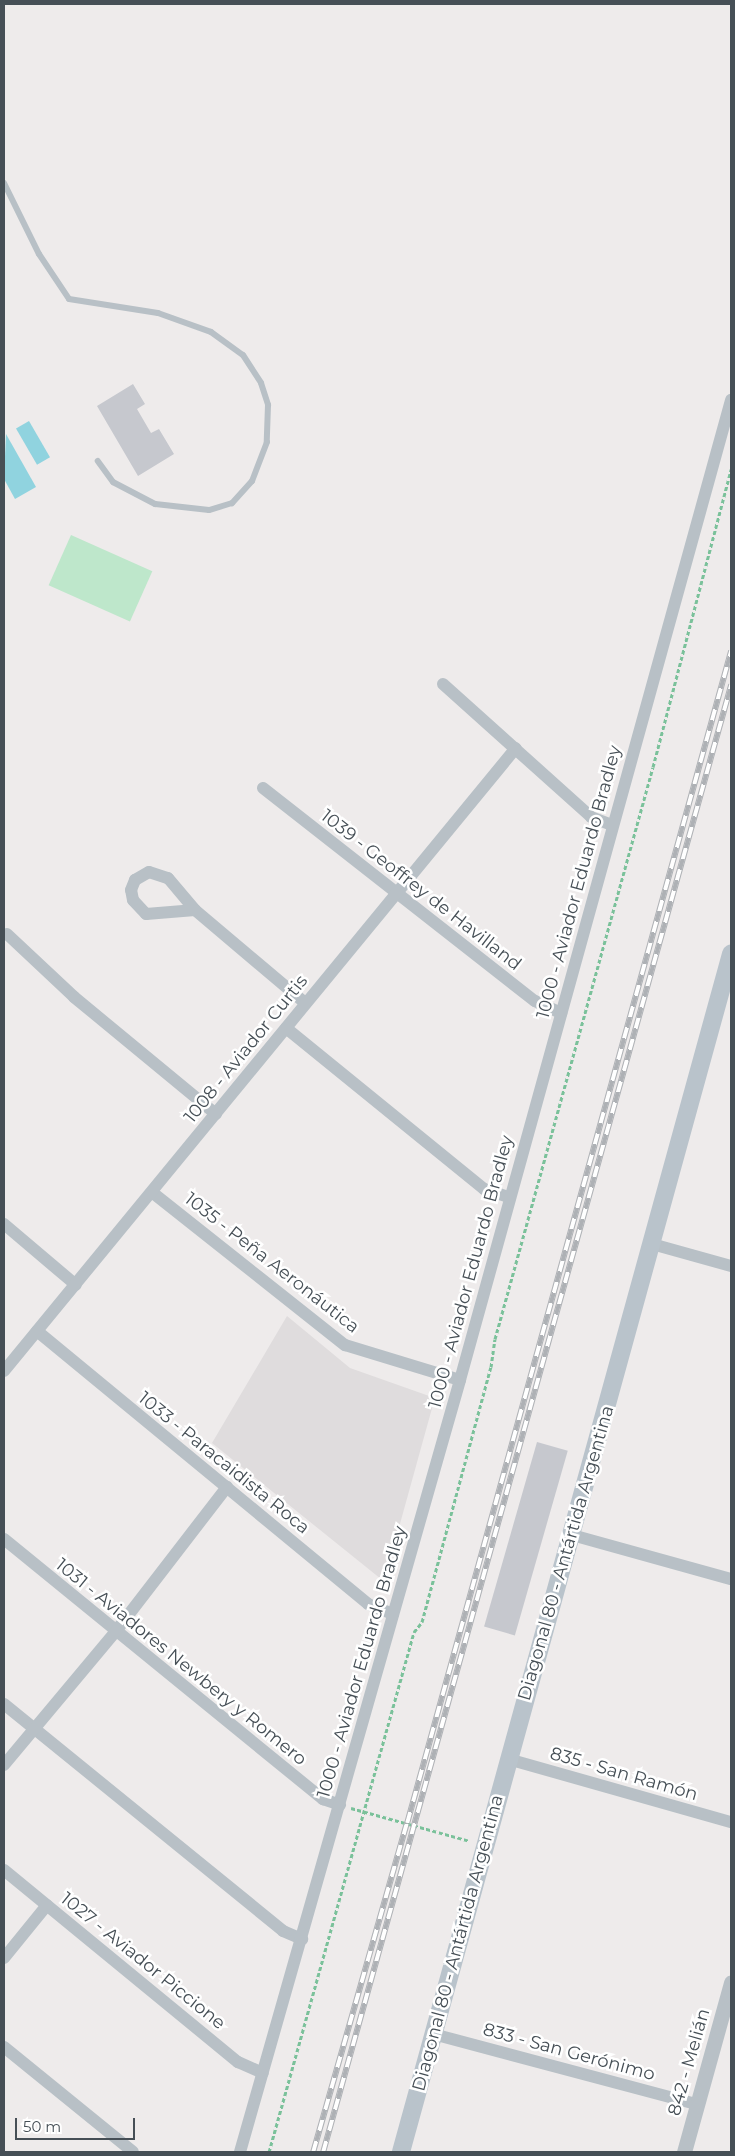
<!DOCTYPE html>
<html>
<head>
<meta charset="utf-8">
<style>
	body { margin:0 }
	#map { position:relative; width:735px; height:2156px; overflow:hidden; background:#eeebeb; font-family:Montserrat,sans-serif }
	div>[style] { position:absolute }
	.education>* { inset:0; background:#dfdcdd }
	.green>* { inset:0; background:#bee7cb; transform-origin:0 0 }
	.water>* { inset:0; background:#90d3df; transform-origin:0 0 }
	.building>* { inset:0; background:#c6c8ce; transform-origin:0 0 }
	.path>* { height:3px; margin-top:-1.5px; transform-origin:0; background:repeating-linear-gradient(90deg,#7ac19a 0 4px,transparent 0 6.5px) }
	.service>* { height:6px; margin:-3px; padding:0 3px; transform-origin:3px; border-radius:3px; background:#b8c0c6 }
	.minor>* { height:12px; margin:-6px; padding:0 6px; transform-origin:6px; border-radius:6px; background:#b8c0c6 }
	.tertiary>* { height:15px; margin:-7.5px; padding:0 7.5px; transform-origin:7.5px; border-radius:7.5px; background:#b8c0c6 }
	.secondary>* { height:18px; margin:-9px; padding:0 9px; transform-origin:9px; border-radius:9px; background:#b9c3cb }
	.rail>* { height:5.5px; margin-top:-2.75px; transform-origin:0; background:repeating-linear-gradient(90deg,#fff 0 11px,#aeb1b5 0 22px); box-sizing:border-box; border-block:1px solid #aeb1b5 }
	span { translate:-50% -50%; white-space:nowrap; text-align:center; line-height:1.15; -webkit-text-stroke:5px #fff; paint-order:stroke }
	.street-label { font-size:18px; color:#464f56 }
	.frame { position:absolute; inset:0; border:5px solid #464f56; pointer-events:none }
	.scale { position:absolute; left:15px; top:2118px; width:120px; height:22px; box-sizing:border-box; border:2px solid #464f56; border-top:0; padding-left:6px; font-size:15px; line-height:18px; white-space:nowrap; color:#464f56; -webkit-text-stroke:4px #fff; paint-order:stroke }
</style>
</head>
<body>
<div id="map">
	<div class="education">
		<i style="clip-path:polygon(287px 1316px,350px 1368px,432px 1397px,434px 1401px,385px 1578px,381px 1579px,212px 1443px)"></i>
	</div>
	<div class="green">
		<i style="left:71px;top:535px;width:89px;height:55px;rotate:24deg"></i>
	</div>
	<div class="water">
		<i style="left:29px;top:421px;width:42px;height:15px;rotate:60deg"></i>
		<i style="clip-path:polygon(6px 434px,36px 487px,15px 499px,4px 479px)"></i>
	</div>
	<div class="building">
		<i style="clip-path:polygon(133px 384px,145px 404px,137px 409px,151px 433px,159px 429px,174px 454px,138px 476px,97px 406px)"></i>
		<i style="left:537px;top:1442px;width:32px;height:192px;rotate:16deg"></i>
	</div>
	<div class="path">
		<i style="left:351px;top:1808px;width:123px;rotate:15.5deg"></i>
		<i style="left:269px;top:2152px;width:540px;rotate:-74.42deg"></i>
		<i style="left:414px;top:1632px;width:13px;rotate:-51deg"></i>
		<i style="left:422px;top:1622px;width:264px;rotate:-74.9deg"></i>
		<i style="left:491px;top:1367px;width:28px;rotate:-82deg"></i>
		<i style="left:495px;top:1339px;width:593px;rotate:-74.56deg"></i>
		<i style="left:653px;top:767px;width:308px;rotate:-75.3deg"></i>
	</div>
	<div class="service">
		<i style="left:4px;top:183px;width:79px;rotate:63.8deg"></i>
		<i style="left:39px;top:254px;width:54px;rotate:56.3deg"></i>
		<i style="left:69px;top:299px;width:90px;rotate:8.9deg"></i>
		<i style="left:158px;top:313px;width:56px;rotate:19.7deg"></i>
		<i style="left:211px;top:332px;width:39px;rotate:36deg"></i>
		<i style="left:243px;top:355px;width:33px;rotate:57deg"></i>
		<i style="left:261px;top:383px;width:23px;rotate:72deg"></i>
		<i style="left:268px;top:405px;width:37px;rotate:92deg"></i>
		<i style="left:267px;top:442px;width:42px;rotate:111deg"></i>
		<i style="left:252px;top:481px;width:30px;rotate:132deg"></i>
		<i style="left:232px;top:503px;width:24px;rotate:163deg"></i>
		<i style="left:209px;top:510px;width:54px;rotate:-173.7deg"></i>
		<i style="left:155px;top:504px;width:47px;rotate:-152.4deg"></i>
		<i style="left:113px;top:482px;width:26px;rotate:-126deg"></i>
	</div>
	<div class="minor">
		<i style="left:443px;top:684px;width:199px;rotate:41.9deg"></i>
		<i style="left:591px;top:817px;width:22px;rotate:21deg"></i>
		<i style="left:263px;top:788px;width:345px;rotate:38.1deg"></i>
		<i style="left:535px;top:1001px;width:29px;rotate:25deg"></i>
		<i style="left:195px;top:910px;width:49px;rotate:175.3deg"></i>
		<i style="left:146px;top:914px;width:19px;rotate:-133deg"></i>
		<i style="left:133px;top:900px;width:10px;rotate:-101deg"></i>
		<i style="left:131px;top:890px;width:11px;rotate:-68deg"></i>
		<i style="left:135px;top:880px;width:16px;rotate:-30deg"></i>
		<i style="left:149px;top:872px;width:20px;rotate:18deg"></i>
		<i style="left:168px;top:878px;width:42px;rotate:49.8deg"></i>
		<i style="left:195px;top:910px;width:144px;rotate:40.2deg"></i>
		<i style="left:7px;top:934px;width:92px;rotate:43.2deg"></i>
		<i style="left:74px;top:997px;width:184px;rotate:39.5deg"></i>
		<i style="left:286px;top:1028px;width:255px;rotate:39.1deg"></i>
		<i style="left:484px;top:1189px;width:26px;rotate:18deg"></i>
		<i style="left:153px;top:1193px;width:245px;rotate:38.4deg"></i>
		<i style="left:345px;top:1345px;width:120px;rotate:16.9deg"></i>
		<i style="left:4px;top:1224px;width:94px;rotate:40.3deg"></i>
		<i style="left:652px;top:1244px;width:82px;rotate:15.6deg"></i>
		<i style="left:37px;top:1331px;width:429px;rotate:39.5deg"></i>
		<i style="left:368px;top:1604px;width:27px;rotate:22deg"></i>
		<i style="left:4px;top:1371px;width:806px;rotate:-50.59deg"></i>
		<i style="left:572px;top:1535px;width:165px;rotate:15.5deg"></i>
		<i style="left:4px;top:1539px;width:412px;rotate:39.2deg"></i>
		<i style="left:323px;top:1799px;width:18px;rotate:19deg"></i>
		<i style="left:4px;top:1704px;width:360px;rotate:39.1deg"></i>
		<i style="left:283px;top:1931px;width:21px;rotate:23deg"></i>
		<i style="left:508px;top:1759px;width:232px;rotate:15.8deg"></i>
		<i style="left:4px;top:1765px;width:175px;rotate:-50.1deg"></i>
		<i style="left:116px;top:1631px;width:182px;rotate:-52.4deg"></i>
		<i style="left:4px;top:1870px;width:303px;rotate:39.4deg"></i>
		<i style="left:238px;top:2062px;width:27px;rotate:24deg"></i>
		<i style="left:4px;top:1958px;width:68px;rotate:-50.9deg"></i>
		<i style="left:433px;top:2034px;width:273px;rotate:14.9deg"></i>
		<i style="left:4px;top:2047px;width:166px;rotate:39.1deg"></i>
		<i style="left:240px;top:2152px;width:803px;rotate:-74.09deg"></i>
		<i style="left:460px;top:1380px;width:1017px;rotate:-74.54deg"></i>
	</div>
	<div class="tertiary">
		<i style="left:684px;top:2152px;width:176px;rotate:-74.5deg"></i>
	</div>
	<div class="secondary">
		<i style="left:401px;top:2152px;width:1243px;rotate:-74.6deg"></i>
	</div>
	<div class="rail">
		<i style="left:313px;top:2152px;width:342px;rotate:-74.1deg"></i>
		<i style="left:407px;top:1823px;width:1216px;rotate:-74.55deg"></i>
		<i style="left:323px;top:2152px;width:1523px;rotate:-74.46deg"></i>
	</div>
	<div class="street-label">
		<span style="left:579px;top:882px;rotate:-75deg">1000 - Aviador Eduardo Bradley</span>
		<span style="left:421px;top:890px;rotate:38deg">1039 - Geoffrey de Havilland</span>
		<span style="left:246px;top:1049px;rotate:-51deg">1008 - Aviador Curtis</span>
		<span style="left:272px;top:1263px;rotate:38deg">1035 - Peña Aeronáutica</span>
		<span style="left:471px;top:1272px;rotate:-75deg">1000 - Aviador Eduardo Bradley</span>
		<span style="left:224px;top:1463px;rotate:39deg">1033 - Paracaidista Roca</span>
		<span style="left:566px;top:1553px;rotate:-74deg">Diagonal 80 - Antártida Argentina</span>
		<span style="left:181px;top:1662px;rotate:39deg">1031 - Aviadores Newbery y Romero</span>
		<span style="left:362px;top:1662px;rotate:-74deg">1000 - Aviador Eduardo Bradley</span>
		<span style="left:624px;top:1774px;rotate:16deg">835 - San Ramón</span>
		<span style="left:458px;top:1943px;rotate:-75deg">Diagonal 80 - Antártida Argentina</span>
		<span style="left:143px;top:1961px;rotate:39deg">1027 - Aviador Piccione</span>
		<span style="left:569px;top:2052px;rotate:15deg">833 - San Gerónimo</span>
		<span style="left:689px;top:2062px;rotate:-74deg">842 - Melián</span>
	</div>
	<div class="frame"></div>
	<div class="scale">50 m</div>
</div>
</body>
</html>
